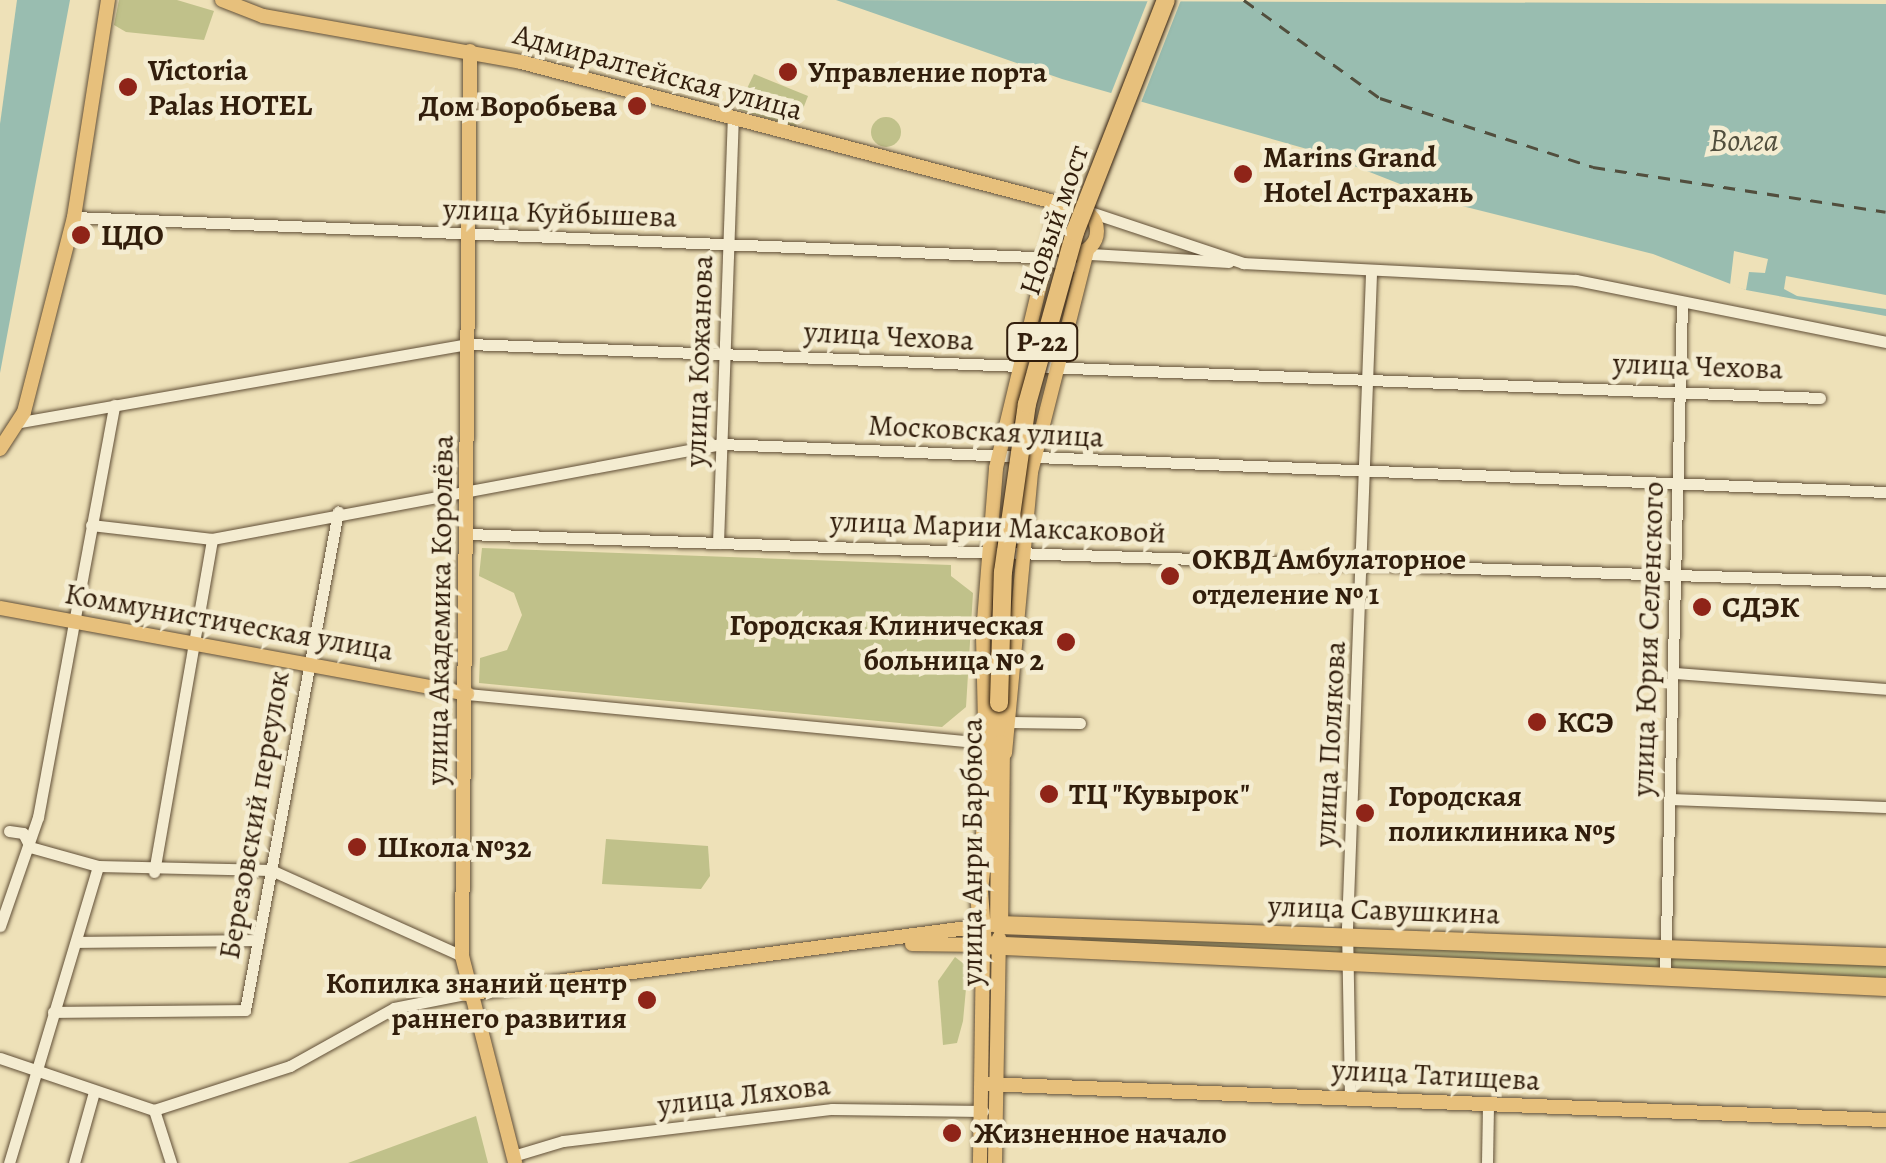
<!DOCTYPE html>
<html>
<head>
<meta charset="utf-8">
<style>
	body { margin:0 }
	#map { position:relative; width:1886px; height:1163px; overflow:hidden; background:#eee1b8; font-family:Alegreya,serif }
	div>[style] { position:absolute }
	.green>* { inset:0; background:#c0c18a }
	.round { border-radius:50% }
	.water>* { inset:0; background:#99bdb0 }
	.pier>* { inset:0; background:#eee1b8 }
	.ferry>* { height:2.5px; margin-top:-1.25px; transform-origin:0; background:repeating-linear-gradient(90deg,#514e3d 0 12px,transparent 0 22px) }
	.roads { filter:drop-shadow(0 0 2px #614f37) drop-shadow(0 0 2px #614f37) }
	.minor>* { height:11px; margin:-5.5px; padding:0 5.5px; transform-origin:5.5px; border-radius:5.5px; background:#f4ecd1 }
	.major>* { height:14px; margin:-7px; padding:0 7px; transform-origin:7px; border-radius:7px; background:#e7c07c }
	.major>.ring { margin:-7px; padding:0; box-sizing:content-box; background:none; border:14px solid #e7c07c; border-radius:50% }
	.highway>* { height:18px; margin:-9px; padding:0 9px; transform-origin:9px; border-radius:9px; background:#e7c07c }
	.bridges { filter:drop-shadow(0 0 2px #321e0c) drop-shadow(0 0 2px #321e0c) }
	.highway-bridge>* { height:18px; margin:-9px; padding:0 9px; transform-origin:9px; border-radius:9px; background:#e7c07c }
	.dots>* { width:28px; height:28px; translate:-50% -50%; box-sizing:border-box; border:5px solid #f4ecd1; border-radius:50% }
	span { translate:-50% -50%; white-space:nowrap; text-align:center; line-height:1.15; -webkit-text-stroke:9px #f4ecd1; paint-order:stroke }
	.shield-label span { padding:2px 8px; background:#f4ecd1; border:2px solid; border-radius:8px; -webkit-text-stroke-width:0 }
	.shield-label { font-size:28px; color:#321e0c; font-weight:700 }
	.poi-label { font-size:30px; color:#321e0c; font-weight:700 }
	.left { translate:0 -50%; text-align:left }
	.right { translate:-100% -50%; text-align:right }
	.street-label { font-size:30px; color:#321e0c }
	.water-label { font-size:32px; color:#514e3d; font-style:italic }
</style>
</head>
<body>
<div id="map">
	<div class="green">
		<i style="clip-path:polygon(119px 0,177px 0,214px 11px,204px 40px,126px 32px,114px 25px)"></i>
		<i style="clip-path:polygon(754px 74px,808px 96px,796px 127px,737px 109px)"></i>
		<i class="round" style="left:871px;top:117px;width:30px;height:30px"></i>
		<i style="clip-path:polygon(482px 548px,951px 565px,951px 576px,973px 593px,966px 707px,942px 727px,479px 683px,480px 658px,507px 650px,522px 615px,514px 593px,479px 576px)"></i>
		<i style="clip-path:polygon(606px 839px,708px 846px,710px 876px,701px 889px,602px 884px)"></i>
		<i style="clip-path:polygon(1082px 926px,1886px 957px,1886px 987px,1081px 950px)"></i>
		<i style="clip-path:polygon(955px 957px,968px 967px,963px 1021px,957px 1043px,943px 1045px,938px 981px)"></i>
		<i style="clip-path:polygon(476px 1116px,488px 1163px,348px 1163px,454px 1124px)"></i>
	</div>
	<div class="water">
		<i style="clip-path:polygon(17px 0,70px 0,0 373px,0 124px)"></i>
		<i style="clip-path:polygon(836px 0,1886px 4px,1886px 316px,1746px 290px,1653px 254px,1446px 202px,1321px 153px,1062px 79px)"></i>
	</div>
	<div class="pier">
		<i style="clip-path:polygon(1148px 0,1181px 0,1140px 105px,1110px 96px)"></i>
		<i style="clip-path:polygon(1734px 251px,1768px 259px,1765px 273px,1749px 272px,1746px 290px,1730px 285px)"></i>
		<i style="clip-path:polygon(1786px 276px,1886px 295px,1886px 309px,1797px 296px,1784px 289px)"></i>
	</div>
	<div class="ferry">
		<i style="left:1244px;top:0;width:168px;rotate:35.8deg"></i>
		<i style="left:1380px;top:98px;width:224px;rotate:17.9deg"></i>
		<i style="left:1593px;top:167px;width:296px;rotate:8.7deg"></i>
	</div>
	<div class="roads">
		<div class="minor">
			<i style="left:1084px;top:210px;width:168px;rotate:18.4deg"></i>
			<i style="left:1243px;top:263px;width:333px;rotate:2.9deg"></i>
			<i style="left:1576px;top:280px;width:316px;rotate:11.3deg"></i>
			<i style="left:74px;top:217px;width:961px;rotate:2.39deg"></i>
			<i style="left:1034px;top:257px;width:39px;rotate:13deg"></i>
			<i style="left:1073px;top:253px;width:156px;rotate:3.3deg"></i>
			<i style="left:21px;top:422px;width:456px;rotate:-9.9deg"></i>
			<i style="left:470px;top:344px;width:1351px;rotate:2.29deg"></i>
			<i style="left:91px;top:525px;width:122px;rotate:6.6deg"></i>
			<i style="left:212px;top:539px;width:518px;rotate:-10.57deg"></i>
			<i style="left:721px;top:444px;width:1166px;rotate:2.36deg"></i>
			<i style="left:468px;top:534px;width:530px;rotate:2.05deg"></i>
			<i style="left:718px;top:543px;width:422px;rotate:-88deg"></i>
			<i style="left:1016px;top:553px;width:870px;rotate:1.91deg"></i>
			<i style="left:1674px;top:673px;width:213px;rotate:4.3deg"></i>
			<i style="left:467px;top:694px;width:520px;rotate:5.4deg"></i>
			<i style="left:1009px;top:722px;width:71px;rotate:0.8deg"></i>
			<i style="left:1669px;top:799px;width:217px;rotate:2.1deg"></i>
			<i style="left:9px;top:831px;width:14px;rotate:8deg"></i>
			<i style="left:23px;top:833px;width:16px;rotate:63deg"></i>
			<i style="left:30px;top:847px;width:71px;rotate:15.6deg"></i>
			<i style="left:98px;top:866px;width:173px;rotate:1.3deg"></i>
			<i style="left:271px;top:870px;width:209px;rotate:24.2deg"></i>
			<i style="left:154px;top:872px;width:338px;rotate:-80.1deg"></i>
			<i style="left:0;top:926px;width:115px;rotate:-70.8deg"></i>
			<i style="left:38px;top:817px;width:419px;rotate:-79.5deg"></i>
			<i style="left:76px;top:942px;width:181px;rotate:-0.6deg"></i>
			<i style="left:1665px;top:975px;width:672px;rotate:-88.55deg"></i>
			<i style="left:53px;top:1012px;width:192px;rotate:-0.6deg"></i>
			<i style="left:245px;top:1010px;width:507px;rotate:-79.42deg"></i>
			<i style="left:0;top:1058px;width:163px;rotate:18.7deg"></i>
			<i style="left:154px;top:1110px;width:143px;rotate:-17.9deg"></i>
			<i style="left:290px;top:1066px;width:119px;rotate:-29.1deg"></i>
			<i style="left:394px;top:1008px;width:72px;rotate:-11.2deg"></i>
			<i style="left:1350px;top:1098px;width:170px;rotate:-91deg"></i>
			<i style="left:1347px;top:928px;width:656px;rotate:-87.9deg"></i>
			<i style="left:154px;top:1110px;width:56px;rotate:72.2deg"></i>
			<i style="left:513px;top:1156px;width:52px;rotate:-16.7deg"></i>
			<i style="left:563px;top:1141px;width:271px;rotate:-6.8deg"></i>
			<i style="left:832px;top:1109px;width:151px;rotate:0.8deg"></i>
			<i style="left:9px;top:1163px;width:310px;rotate:-73.3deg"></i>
			<i style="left:74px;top:1163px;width:74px;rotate:-74.3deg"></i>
			<i style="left:1487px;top:1163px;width:59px;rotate:-89deg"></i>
		</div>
		<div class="major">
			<i style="left:222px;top:0;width:44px;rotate:21.3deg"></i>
			<i style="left:263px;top:16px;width:262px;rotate:10.1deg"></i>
			<i style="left:521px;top:62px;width:575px;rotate:14.71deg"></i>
			<i style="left:470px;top:51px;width:905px;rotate:90.51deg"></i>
			<i style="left:462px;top:956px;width:214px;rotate:75.6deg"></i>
			<i class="ring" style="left:1053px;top:209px;width:30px;height:30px"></i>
			<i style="left:0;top:449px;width:44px;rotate:-57deg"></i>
			<i style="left:24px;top:412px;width:201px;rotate:-75.6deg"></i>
			<i style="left:74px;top:217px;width:220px;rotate:-81.1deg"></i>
			<i style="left:0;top:608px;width:475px;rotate:10.4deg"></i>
			<i style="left:1005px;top:753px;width:282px;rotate:-84.7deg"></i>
			<i style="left:1031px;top:472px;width:229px;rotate:-75.8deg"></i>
			<i style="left:986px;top:767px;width:133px;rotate:-91.3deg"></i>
			<i style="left:983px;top:634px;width:167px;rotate:-85.5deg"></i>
			<i style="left:996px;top:468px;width:245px;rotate:-76.5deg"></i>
			<i style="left:912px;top:944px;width:71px;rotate:0.8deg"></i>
			<i style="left:983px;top:945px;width:218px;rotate:90.8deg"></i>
			<i style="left:465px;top:994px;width:530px;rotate:-7.49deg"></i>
			<i style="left:984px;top:1084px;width:903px;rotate:2.29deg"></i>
			<i style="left:995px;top:1163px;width:225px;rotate:-89deg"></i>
		</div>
		<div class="highway">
			<i style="left:999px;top:703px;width:189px;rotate:96.1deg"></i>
			<i style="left:979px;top:891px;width:54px;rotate:85.8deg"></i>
			<i style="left:983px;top:945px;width:904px;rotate:2.66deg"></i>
			<i style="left:1001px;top:744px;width:181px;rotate:90.6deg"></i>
			<i style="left:999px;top:925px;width:888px;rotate:2.07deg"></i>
		</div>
	</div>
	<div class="bridges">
		<div class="highway-bridge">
			<i style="left:999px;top:703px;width:131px;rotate:-88.3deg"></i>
			<i style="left:1003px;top:572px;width:170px;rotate:-81.9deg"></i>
			<i style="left:1027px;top:404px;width:179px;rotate:-74.4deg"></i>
			<i style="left:1075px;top:232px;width:249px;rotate:-68.6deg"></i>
		</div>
	</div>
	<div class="dots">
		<i style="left:788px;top:72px;background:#8f2418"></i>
		<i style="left:128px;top:87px;background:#8f2418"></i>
		<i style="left:637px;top:106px;background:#8f2418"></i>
		<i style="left:1243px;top:174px;background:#8f2418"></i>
		<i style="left:81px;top:235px;background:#8f2418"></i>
		<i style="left:1170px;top:576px;background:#8f2418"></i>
		<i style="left:1702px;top:607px;background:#8f2418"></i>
		<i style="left:1066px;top:642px;background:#8f2418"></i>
		<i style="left:1537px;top:722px;background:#8f2418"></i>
		<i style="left:1049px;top:794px;background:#8f2418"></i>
		<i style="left:1365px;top:813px;background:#8f2418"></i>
		<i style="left:357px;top:847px;background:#8f2418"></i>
		<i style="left:647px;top:1000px;background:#8f2418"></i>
		<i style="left:952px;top:1133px;background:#8f2418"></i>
	</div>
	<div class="shield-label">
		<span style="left:1042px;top:342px">Р-22</span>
	</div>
	<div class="poi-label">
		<span class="left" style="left:148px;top:87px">Victoria<br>Palas HOTEL</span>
		<span class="left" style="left:808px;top:72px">Управление порта</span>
		<span class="right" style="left:617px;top:106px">Дом Воробьева</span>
		<span class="left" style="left:1263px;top:174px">Marins Grand<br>Hotel Астрахань</span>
		<span class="left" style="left:101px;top:235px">ЦДО</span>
		<span class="left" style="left:1192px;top:576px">ОКВД Амбулаторное<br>отделение № 1</span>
		<span class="left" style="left:1722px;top:607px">СДЭК</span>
		<span class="right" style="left:1044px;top:642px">Городская Клиническая<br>больница № 2</span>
		<span class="left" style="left:1557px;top:722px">КСЭ</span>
		<span class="left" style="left:1069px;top:794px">ТЦ "Кувырок"</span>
		<span class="left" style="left:1388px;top:813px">Городская<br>поликлиника №5</span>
		<span class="left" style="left:377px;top:847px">Школа №32</span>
		<span class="right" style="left:627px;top:1000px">Копилка знаний центр<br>раннего развития</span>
		<span class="left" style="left:974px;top:1133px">Жизненное начало</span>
	</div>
	<div class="street-label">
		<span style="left:658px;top:72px;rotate:15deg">Адмиралтейская улица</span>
		<span style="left:560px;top:213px;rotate:2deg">улица Куйбышева</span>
		<span style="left:1054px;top:220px;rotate:-71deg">Новый мост</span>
		<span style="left:889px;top:336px;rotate:3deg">улица Чехова</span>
		<span style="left:699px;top:361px;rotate:-88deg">улица Кожанова</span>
		<span style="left:1698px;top:366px;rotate:2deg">улица Чехова</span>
		<span style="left:986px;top:431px;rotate:3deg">Московская улица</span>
		<span style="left:998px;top:527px;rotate:2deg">улица Марии Максаковой</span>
		<span style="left:440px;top:610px;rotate:-89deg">улица Академика Королёва</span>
		<span style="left:229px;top:622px;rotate:10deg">Коммунистическая улица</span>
		<span style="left:1648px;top:639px;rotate:-88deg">улица Юрия Селенского</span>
		<span style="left:1330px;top:744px;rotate:-87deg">улица Полякова</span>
		<span style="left:254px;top:815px;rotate:-80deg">Березовский переулок</span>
		<span style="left:972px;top:852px;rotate:-90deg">улица Анри Барбюса</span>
		<span style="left:1384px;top:910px;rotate:2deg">улица Савушкина</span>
		<span style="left:1436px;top:1075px;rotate:3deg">улица Татищева</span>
		<span style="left:744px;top:1095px;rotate:-7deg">улица Ляхова</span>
	</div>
	<div class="water-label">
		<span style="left:1744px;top:140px">Волга</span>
	</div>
</div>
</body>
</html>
